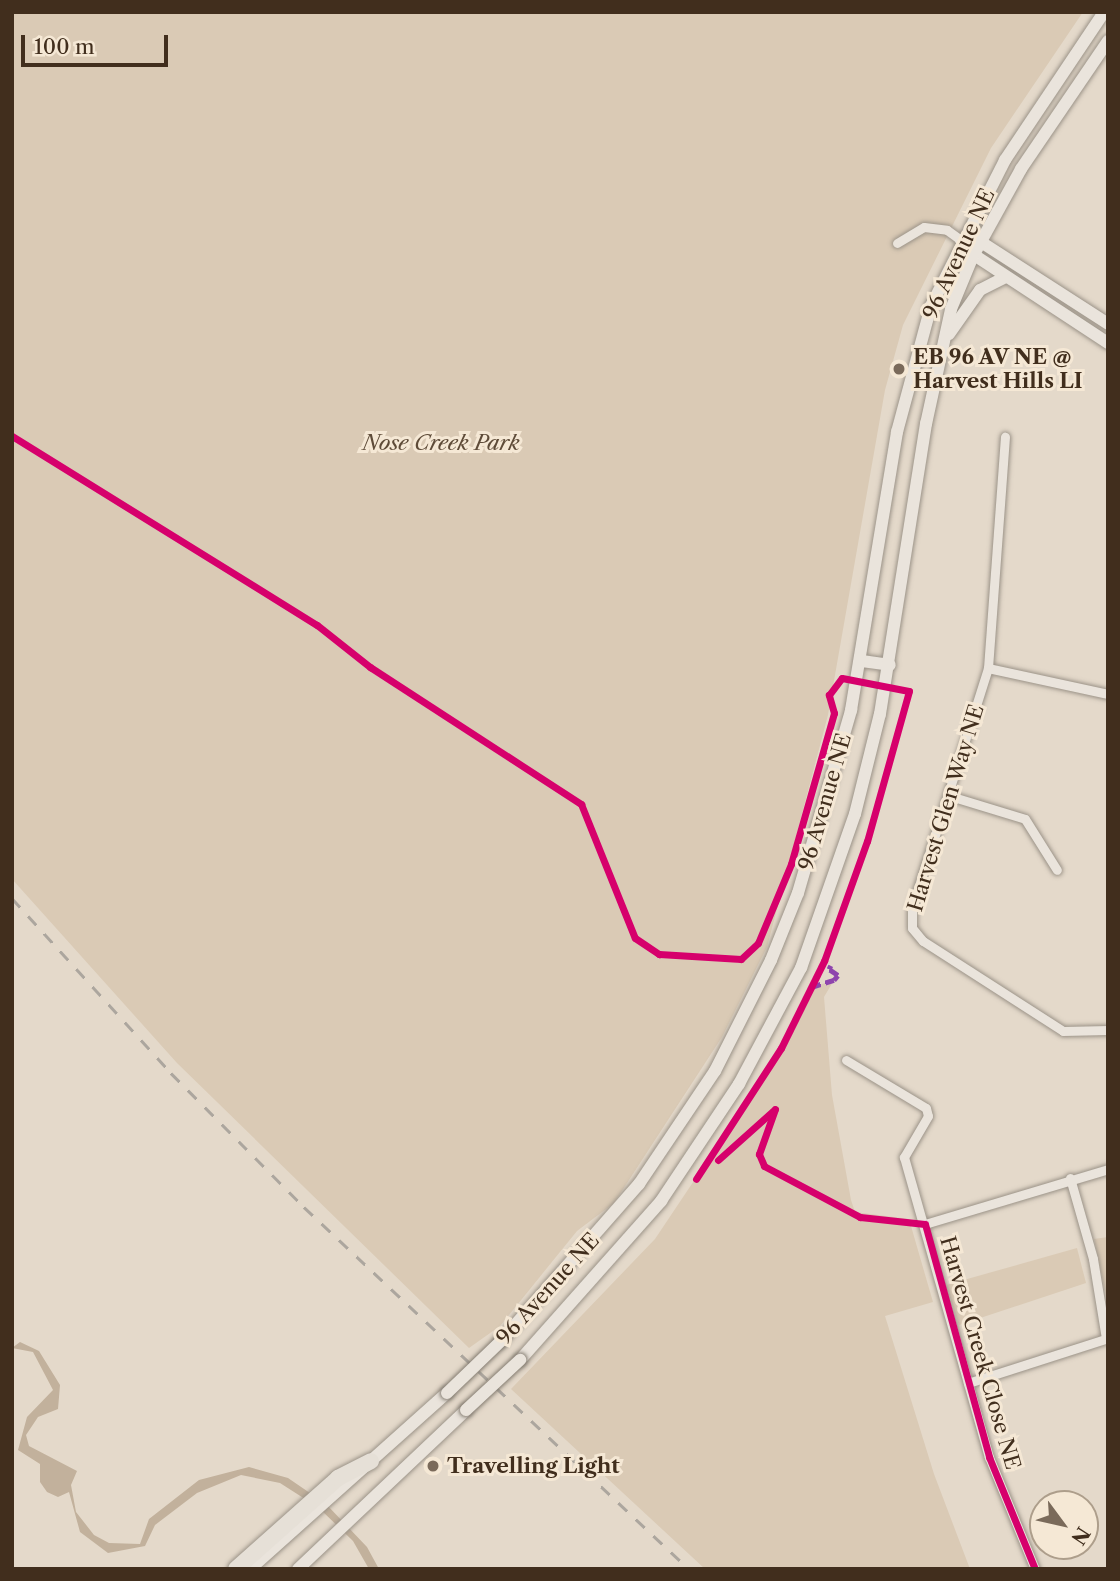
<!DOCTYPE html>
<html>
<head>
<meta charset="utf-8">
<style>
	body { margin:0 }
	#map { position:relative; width:1120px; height:1581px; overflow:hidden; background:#e4d9ca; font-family:"Libre Caslon Text",serif }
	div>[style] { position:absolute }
	.green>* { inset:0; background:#dacab5 }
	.water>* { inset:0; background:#c2b19c }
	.roads { filter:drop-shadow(0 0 2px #9b9388) drop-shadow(0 0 2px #9b9388) }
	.street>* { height:9px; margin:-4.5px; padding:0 4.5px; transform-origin:4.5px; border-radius:4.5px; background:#eae4dc }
	.secondary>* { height:12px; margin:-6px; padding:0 6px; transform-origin:6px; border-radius:6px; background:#eae4dc }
	.highway>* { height:16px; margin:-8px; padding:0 8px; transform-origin:8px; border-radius:8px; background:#e6e0d7 }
	.rail>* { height:2.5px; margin-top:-1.25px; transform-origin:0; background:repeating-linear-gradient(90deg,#aca69e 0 12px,transparent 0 24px) }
	.bridges { filter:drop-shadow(0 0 2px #847c71) drop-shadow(0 0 2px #847c71) }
	.secondary-bridge>* { height:12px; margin:-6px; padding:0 6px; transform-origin:6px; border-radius:6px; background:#eae4dc }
	.quiet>* { height:5px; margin-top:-2.5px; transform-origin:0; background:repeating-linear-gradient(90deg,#8e44ad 0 10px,transparent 0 15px) }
	.cycleway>* { height:7px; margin:-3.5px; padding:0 3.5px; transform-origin:3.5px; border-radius:3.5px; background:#d6006c }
	.dots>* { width:19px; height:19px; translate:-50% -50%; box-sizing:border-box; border:4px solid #f5e8d5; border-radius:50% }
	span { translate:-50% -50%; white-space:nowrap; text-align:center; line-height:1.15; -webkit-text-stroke:6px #f5e8d5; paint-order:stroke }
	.street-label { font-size:21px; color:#412e1d }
	.poi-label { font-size:21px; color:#412e1d; font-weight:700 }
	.left { translate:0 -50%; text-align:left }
	.park-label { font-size:21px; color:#5e4b38; font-style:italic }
	.frame { position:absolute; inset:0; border:14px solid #412e1d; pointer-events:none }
	.north { position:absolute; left:1029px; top:1490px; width:70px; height:70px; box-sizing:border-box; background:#f5e8d5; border:2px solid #ad9e8b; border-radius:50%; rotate:123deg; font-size:19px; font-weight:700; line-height:28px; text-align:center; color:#412e1d }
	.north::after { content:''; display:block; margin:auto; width:24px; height:32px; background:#7a6a5a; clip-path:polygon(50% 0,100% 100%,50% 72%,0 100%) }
	.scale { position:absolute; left:21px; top:35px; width:147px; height:32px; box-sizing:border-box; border:4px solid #412e1d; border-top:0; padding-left:9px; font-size:21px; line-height:24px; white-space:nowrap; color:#412e1d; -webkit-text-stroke:5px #f5e8d5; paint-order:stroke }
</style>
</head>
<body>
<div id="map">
	<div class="green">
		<i style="clip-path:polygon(12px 12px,1083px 12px,991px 148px,903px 325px,885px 390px,828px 715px,767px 947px,722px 1037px,614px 1203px,577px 1231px,500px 1326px,469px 1348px,177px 1063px,12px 879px)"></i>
		<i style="clip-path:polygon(834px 980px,824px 997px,832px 1095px,851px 1200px,855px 1212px,909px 1219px,933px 1302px,885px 1316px,934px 1474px,970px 1569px,705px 1569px,511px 1389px,655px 1239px,782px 1049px,811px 988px)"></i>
		<i style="clip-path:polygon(1108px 1237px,1108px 1305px,1094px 1239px)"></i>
		<i style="clip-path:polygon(1077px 1248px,1086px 1283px,959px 1325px,946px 1285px)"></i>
	</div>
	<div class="water">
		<i style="clip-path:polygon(20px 1342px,39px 1351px,60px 1385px,58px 1409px,38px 1417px,26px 1435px,29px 1446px,77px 1471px,71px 1485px,76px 1512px,94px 1535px,109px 1543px,140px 1544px,149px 1519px,199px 1480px,249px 1467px,288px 1478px,326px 1504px,367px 1547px,379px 1569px,369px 1569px,353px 1541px,319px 1508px,280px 1483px,241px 1475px,197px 1493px,155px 1525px,145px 1546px,108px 1553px,80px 1532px,69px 1492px,58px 1497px,47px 1492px,40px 1482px,40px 1464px,18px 1450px,27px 1417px,53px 1390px,33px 1352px,12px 1348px)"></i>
	</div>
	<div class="roads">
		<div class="street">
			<i style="left:897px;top:243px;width:31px;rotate:-31deg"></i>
			<i style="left:924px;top:227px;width:23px;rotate:7deg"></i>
			<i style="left:947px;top:230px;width:17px;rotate:36deg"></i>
			<i style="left:988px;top:668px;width:232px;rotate:-85.8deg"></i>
			<i style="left:1108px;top:694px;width:123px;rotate:-167.8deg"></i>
			<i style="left:988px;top:668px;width:251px;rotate:107.6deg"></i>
			<i style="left:912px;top:907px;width:21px;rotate:90deg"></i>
			<i style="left:912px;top:928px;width:17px;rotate:50deg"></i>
			<i style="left:923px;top:941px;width:166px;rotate:32.7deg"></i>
			<i style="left:1063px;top:1031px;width:45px;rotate:-1.3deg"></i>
			<i style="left:950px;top:796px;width:78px;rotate:17deg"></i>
			<i style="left:1025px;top:819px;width:60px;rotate:57.9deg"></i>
			<i style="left:846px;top:1060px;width:93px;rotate:31deg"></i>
			<i style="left:926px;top:1108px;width:8px;rotate:76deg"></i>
			<i style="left:928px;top:1116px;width:48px;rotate:120.3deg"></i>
			<i style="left:904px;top:1157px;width:312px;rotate:74.2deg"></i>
			<i style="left:989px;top:1457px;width:121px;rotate:67.7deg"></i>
			<i style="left:1070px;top:1178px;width:84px;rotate:74.1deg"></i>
			<i style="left:1093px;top:1259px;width:80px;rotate:80.7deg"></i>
			<i style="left:925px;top:1224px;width:191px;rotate:-16.7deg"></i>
			<i style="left:968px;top:1383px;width:147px;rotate:-17.8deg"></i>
		</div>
		<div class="secondary">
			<i style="left:961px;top:240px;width:20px;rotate:6deg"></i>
			<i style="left:981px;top:242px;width:151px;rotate:32.8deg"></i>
			<i style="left:968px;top:251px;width:168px;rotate:33.3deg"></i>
			<i style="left:949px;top:334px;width:54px;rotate:-54.8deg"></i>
			<i style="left:980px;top:290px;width:29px;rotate:-27deg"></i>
			<i style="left:862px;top:661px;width:28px;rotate:8deg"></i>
			<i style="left:501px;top:1341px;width:209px;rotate:-48.7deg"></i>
			<i style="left:639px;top:1184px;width:136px;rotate:-56.1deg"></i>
			<i style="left:715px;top:1071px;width:124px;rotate:-63.2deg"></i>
			<i style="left:771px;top:960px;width:72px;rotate:-68.1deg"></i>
			<i style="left:798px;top:893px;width:191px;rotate:-73.8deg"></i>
			<i style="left:851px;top:710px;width:282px;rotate:-80.6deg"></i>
			<i style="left:897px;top:432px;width:131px;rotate:-74.9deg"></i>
			<i style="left:931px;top:306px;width:164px;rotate:-63.1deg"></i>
			<i style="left:1005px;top:160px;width:178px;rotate:-56.2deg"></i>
			<i style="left:520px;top:1360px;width:213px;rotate:-48.4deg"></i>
			<i style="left:661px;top:1201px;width:141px;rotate:-56.3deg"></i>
			<i style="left:739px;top:1084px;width:132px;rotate:-61.9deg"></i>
			<i style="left:801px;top:968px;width:163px;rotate:-70.7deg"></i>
			<i style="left:855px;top:814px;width:103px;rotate:-76deg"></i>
			<i style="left:880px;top:714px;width:294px;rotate:-81deg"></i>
			<i style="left:926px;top:424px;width:118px;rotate:-77.7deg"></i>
			<i style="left:951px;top:309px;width:57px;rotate:-67.5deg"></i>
			<i style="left:973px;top:256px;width:99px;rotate:-61.1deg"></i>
			<i style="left:1021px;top:169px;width:155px;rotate:-55.8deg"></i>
			<i style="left:250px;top:1569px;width:264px;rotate:-41.8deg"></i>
			<i style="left:298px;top:1569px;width:231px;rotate:-43.4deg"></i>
		</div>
		<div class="highway">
			<i style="left:236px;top:1569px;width:137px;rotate:-41.7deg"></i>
			<i style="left:338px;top:1478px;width:37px;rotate:-27deg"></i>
		</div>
	</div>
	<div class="rail">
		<i style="left:12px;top:898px;width:236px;rotate:47.7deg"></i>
		<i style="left:171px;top:1073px;width:189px;rotate:45.2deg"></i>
		<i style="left:304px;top:1207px;width:528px;rotate:43.24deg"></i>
	</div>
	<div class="bridges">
		<div class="secondary-bridge">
			<i style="left:447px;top:1393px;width:75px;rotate:-43.9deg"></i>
			<i style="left:466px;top:1410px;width:74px;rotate:-42.8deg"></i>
		</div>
	</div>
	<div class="quiet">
		<i style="left:811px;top:987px;width:24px;rotate:-17deg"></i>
		<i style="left:834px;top:980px;width:6px;rotate:-51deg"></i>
		<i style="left:838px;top:975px;width:11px;rotate:-146deg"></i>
		<i style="left:829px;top:969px;width:4px;rotate:-63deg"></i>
	</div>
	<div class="cycleway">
		<i style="left:12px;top:436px;width:359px;rotate:31.8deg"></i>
		<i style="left:317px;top:625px;width:68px;rotate:38.4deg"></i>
		<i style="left:370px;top:667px;width:252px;rotate:33deg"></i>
		<i style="left:581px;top:804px;width:144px;rotate:68.1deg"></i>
		<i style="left:635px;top:938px;width:29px;rotate:34deg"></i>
		<i style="left:659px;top:954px;width:82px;rotate:3.5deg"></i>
		<i style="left:741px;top:959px;width:23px;rotate:-43deg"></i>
		<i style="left:758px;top:943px;width:86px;rotate:-67.3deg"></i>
		<i style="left:791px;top:864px;width:157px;rotate:-74.1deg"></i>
		<i style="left:834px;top:713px;width:19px;rotate:-106deg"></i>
		<i style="left:829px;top:695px;width:21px;rotate:-53deg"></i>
		<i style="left:842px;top:678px;width:68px;rotate:11deg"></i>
		<i style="left:909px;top:691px;width:156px;rotate:105.6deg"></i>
		<i style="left:867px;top:841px;width:127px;rotate:109.7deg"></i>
		<i style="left:824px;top:961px;width:97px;rotate:116.3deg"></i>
		<i style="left:781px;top:1048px;width:156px;rotate:123deg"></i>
		<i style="left:718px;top:1160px;width:76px;rotate:-41.8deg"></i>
		<i style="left:775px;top:1109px;width:48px;rotate:109.6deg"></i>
		<i style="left:759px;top:1154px;width:13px;rotate:67deg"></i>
		<i style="left:764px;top:1166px;width:109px;rotate:28deg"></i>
		<i style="left:860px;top:1217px;width:65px;rotate:6.1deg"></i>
		<i style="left:925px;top:1224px;width:242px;rotate:74.6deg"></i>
		<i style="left:989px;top:1457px;width:121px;rotate:67.7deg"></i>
	</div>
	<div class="dots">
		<i style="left:899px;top:369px;background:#7a6a5a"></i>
		<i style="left:433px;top:1466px;background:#7a6a5a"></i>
	</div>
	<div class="street-label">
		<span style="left:959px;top:254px;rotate:-65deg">96 Avenue NE</span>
		<span style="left:825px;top:802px;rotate:-74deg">96 Avenue NE</span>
		<span style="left:946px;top:808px;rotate:-73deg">Harvest Glen Way NE</span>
		<span style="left:548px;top:1289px;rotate:-48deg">96 Avenue NE</span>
		<span style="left:980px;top:1353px;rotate:74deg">Harvest Creek Close NE</span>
	</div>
	<div class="poi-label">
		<span class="left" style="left:913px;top:369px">EB 96 AV NE @<br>Harvest Hills LI</span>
		<span class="left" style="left:447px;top:1466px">Travelling Light</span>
	</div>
	<div class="park-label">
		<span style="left:441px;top:443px">Nose Creek Park</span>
	</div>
	<div class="frame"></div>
	<div class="north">N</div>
	<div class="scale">100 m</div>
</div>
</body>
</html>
